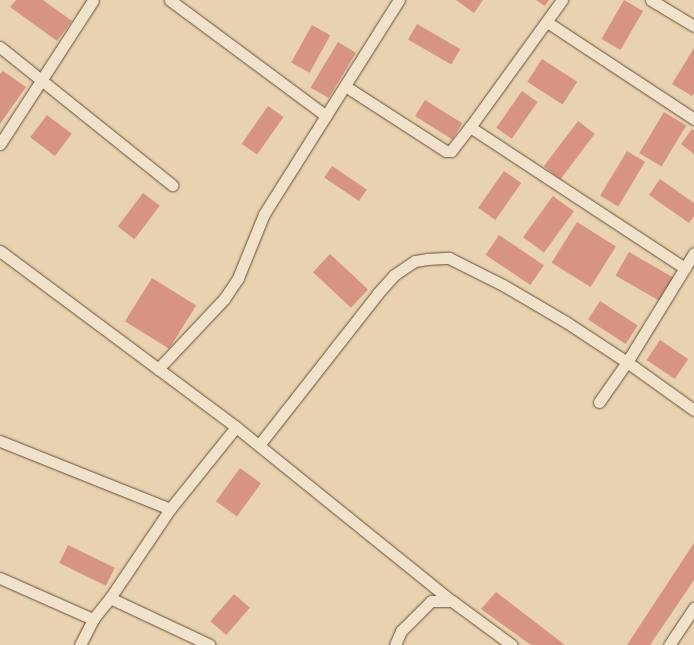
<!DOCTYPE html>
<html>
<head>
<meta charset="utf-8">
<style>
	body { margin:0 }
	#map { position:relative; width:694px; height:645px; overflow:hidden; background:#e9d2af; font-family:Alegreya,serif }
	div>[style] { position:absolute }
	.building>* { inset:0; background:#d89483; transform-origin:0 0 }
	.roads { filter:drop-shadow(0 0 1px #66503e) drop-shadow(0 0 1px #66503e) }
	.minor>* { height:11px; margin:-5.5px; padding:0 5.5px; transform-origin:5.5px; border-radius:5.5px; background:#f1e2cb }
	span { translate:-50% -50%; white-space:nowrap; text-align:center; line-height:1.15; -webkit-text-stroke:3.5px #f1e2cb; paint-order:stroke }
</style>
</head>
<body>
<div id="map">
	<div class="building">
		<i style="clip-path:polygon(16px 0,43px 0,72px 21px,57px 41px,10px 7px)"></i>
		<i style="clip-path:polygon(456px 0,483px 0,474px 13px)"></i>
		<i style="clip-path:polygon(536px 0,549px 0,545px 6px)"></i>
		<i style="left:624px;top:0;width:22px;height:45px;rotate:30deg"></i>
		<i style="left:417px;top:24px;width:50px;height:18px;rotate:30deg"></i>
		<i style="left:312px;top:25px;width:21px;height:43px;rotate:29deg"></i>
		<i style="left:338px;top:42px;width:21px;height:53px;rotate:31deg"></i>
		<i style="clip-path:polygon(694px 48px,694px 93px,692px 96px,672px 84px)"></i>
		<i style="left:542px;top:59px;width:42px;height:27px;rotate:33deg"></i>
		<i style="clip-path:polygon(3px 71px,26px 87px,0 124px,0 74px)"></i>
		<i style="left:522px;top:91px;width:19px;height:45px;rotate:35deg"></i>
		<i style="left:425px;top:100px;width:44px;height:19px;rotate:32deg"></i>
		<i style="left:268px;top:106px;width:19px;height:46px;rotate:35deg"></i>
		<i style="left:664px;top:112px;width:26px;height:48px;rotate:31deg"></i>
		<i style="left:47px;top:115px;width:31px;height:28px;rotate:37deg"></i>
		<i style="left:578px;top:121px;width:21px;height:57px;rotate:37deg"></i>
		<i style="clip-path:polygon(692px 129px,694px 131px,694px 154px,681px 144px)"></i>
		<i style="left:627px;top:151px;width:21px;height:52px;rotate:31deg"></i>
		<i style="left:332px;top:166px;width:42px;height:14px;rotate:34deg"></i>
		<i style="left:504px;top:171px;width:21px;height:45px;rotate:35deg"></i>
		<i style="clip-path:polygon(660px 179px,694px 203px,694px 216px,689px 223px,649px 195px)"></i>
		<i style="left:143px;top:193px;width:21px;height:42px;rotate:37deg"></i>
		<i style="left:553px;top:196px;width:26px;height:51px;rotate:36deg"></i>
		<i style="left:577px;top:222px;width:46px;height:48px;rotate:32deg"></i>
		<i style="left:499px;top:235px;width:54px;height:24px;rotate:34deg"></i>
		<i style="left:629px;top:252px;width:53px;height:27px;rotate:30deg"></i>
		<i style="left:330px;top:254px;width:52px;height:25px;rotate:43deg"></i>
		<i style="left:152px;top:278px;width:52px;height:51px;rotate:32deg"></i>
		<i style="left:600px;top:301px;width:45px;height:22px;rotate:33deg"></i>
		<i style="left:660px;top:340px;width:34px;height:24px;rotate:34deg"></i>
		<i style="left:240px;top:468px;width:26px;height:41px;rotate:36deg"></i>
		<i style="clip-path:polygon(694px 543px,694px 580px,650px 645px,627px 645px)"></i>
		<i style="left:68px;top:545px;width:52px;height:20px;rotate:26deg"></i>
		<i style="clip-path:polygon(496px 592px,565px 645px,531px 645px,481px 609px)"></i>
		<i style="left:234px;top:594px;width:21px;height:36px;rotate:41deg"></i>
	</div>
	<div class="roads">
		<div class="minor">
			<i style="left:170px;top:0;width:194px;rotate:36.6deg"></i>
			<i style="left:651px;top:0;width:50px;rotate:31.2deg"></i>
			<i style="left:547px;top:22px;width:176px;rotate:33.4deg"></i>
			<i style="left:0;top:47px;width:221px;rotate:38.7deg"></i>
			<i style="left:345px;top:86px;width:120px;rotate:32.8deg"></i>
			<i style="left:446px;top:151px;width:5px"></i>
			<i style="left:451px;top:151px;width:31px;rotate:-52deg"></i>
			<i style="left:470px;top:127px;width:157px;rotate:-54.1deg"></i>
			<i style="left:470px;top:127px;width:257px;rotate:33.3deg"></i>
			<i style="left:0;top:144px;width:171px;rotate:-57.1deg"></i>
			<i style="left:0;top:251px;width:294px;rotate:36.7deg"></i>
			<i style="left:236px;top:427px;width:277px;rotate:38.9deg"></i>
			<i style="left:158px;top:369px;width:96px;rotate:-46.7deg"></i>
			<i style="left:224px;top:299px;width:25px;rotate:-56deg"></i>
			<i style="left:238px;top:278px;width:69px;rotate:-67.9deg"></i>
			<i style="left:264px;top:214px;width:253px;rotate:-57.8deg"></i>
			<i style="left:599px;top:402px;width:49px;rotate:-55deg"></i>
			<i style="left:627px;top:362px;width:128px;rotate:-58.4deg"></i>
			<i style="left:0;top:441px;width:183px;rotate:21.8deg"></i>
			<i style="left:259px;top:445px;width:193px;rotate:-51.9deg"></i>
			<i style="left:378px;top:293px;width:24px;rotate:-48deg"></i>
			<i style="left:394px;top:275px;width:25px;rotate:-34deg"></i>
			<i style="left:415px;top:261px;width:12px;rotate:-9deg"></i>
			<i style="left:427px;top:259px;width:22px;rotate:-3deg"></i>
			<i style="left:449px;top:258px;width:60px;rotate:26.6deg"></i>
			<i style="left:503px;top:285px;width:73px;rotate:30.4deg"></i>
			<i style="left:566px;top:322px;width:73px;rotate:33.3deg"></i>
			<i style="left:627px;top:362px;width:82px;rotate:35.6deg"></i>
			<i style="left:0;top:578px;width:102px;rotate:23.8deg"></i>
			<i style="left:110px;top:598px;width:110px;rotate:25.2deg"></i>
			<i style="left:80px;top:645px;width:29px;rotate:-63deg"></i>
			<i style="left:93px;top:619px;width:27px;rotate:-51deg"></i>
			<i style="left:110px;top:598px;width:107px;rotate:-56deg"></i>
			<i style="left:170px;top:509px;width:105px;rotate:-51.2deg"></i>
			<i style="left:395px;top:645px;width:15px;rotate:-67deg"></i>
			<i style="left:401px;top:631px;width:42px;rotate:-45deg"></i>
			<i style="left:431px;top:601px;width:21px"></i>
			<i style="left:452px;top:601px;width:74px;rotate:36.3deg"></i>
			<i style="left:669px;top:645px;width:45px;rotate:-56deg"></i>
		</div>
	</div>
</div>
</body>
</html>
